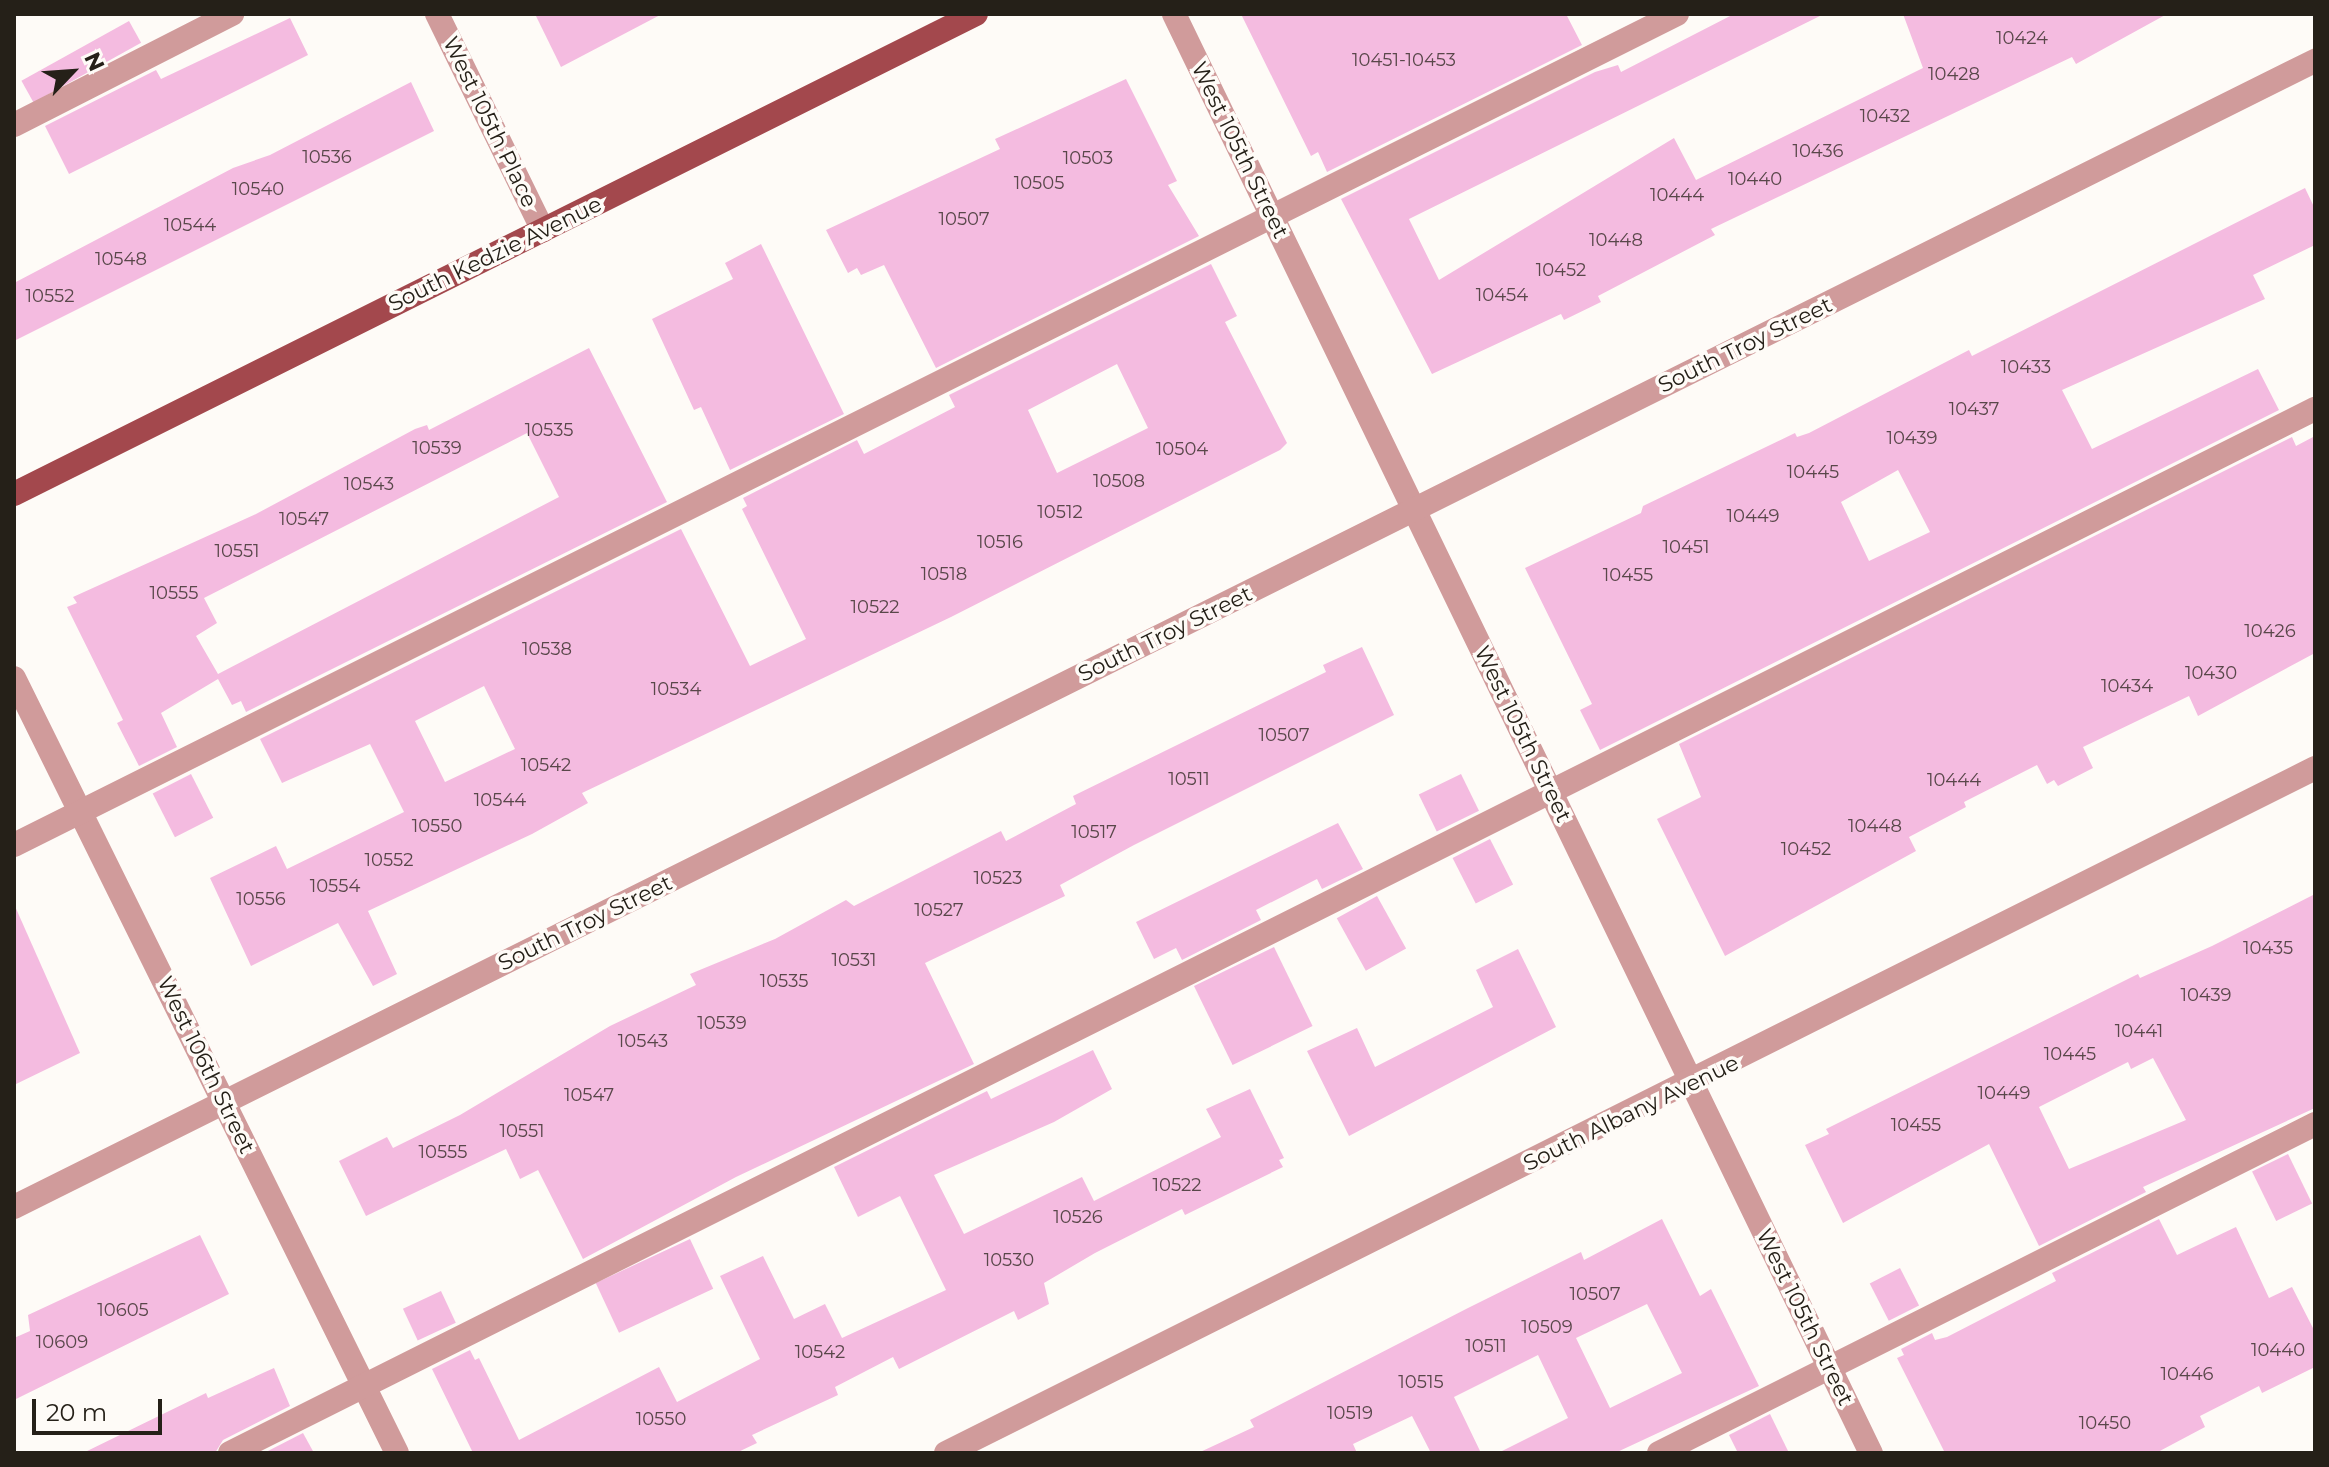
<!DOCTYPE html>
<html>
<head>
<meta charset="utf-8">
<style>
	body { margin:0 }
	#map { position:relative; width:2329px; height:1467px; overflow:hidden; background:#fefbf7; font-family:Montserrat,sans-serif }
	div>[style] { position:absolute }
	.building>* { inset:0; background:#f4bbe0; transform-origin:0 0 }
	.minor>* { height:24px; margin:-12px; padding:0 12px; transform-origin:12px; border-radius:12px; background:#d09b9b }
	.major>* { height:24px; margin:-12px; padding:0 12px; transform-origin:12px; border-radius:12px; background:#a3484d }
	span { translate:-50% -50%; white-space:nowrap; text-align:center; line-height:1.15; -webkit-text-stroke:7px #fefbf7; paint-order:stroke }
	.number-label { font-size:18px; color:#59474a }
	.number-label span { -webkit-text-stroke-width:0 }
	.street-label { font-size:22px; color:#252018 }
	.frame { position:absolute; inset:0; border:16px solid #252018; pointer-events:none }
	.north { position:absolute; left:32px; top:32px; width:80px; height:80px; -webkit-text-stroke:6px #fefbf7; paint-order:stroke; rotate:65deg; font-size:22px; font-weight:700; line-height:32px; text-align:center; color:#252018 }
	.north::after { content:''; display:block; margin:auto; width:28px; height:36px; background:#252018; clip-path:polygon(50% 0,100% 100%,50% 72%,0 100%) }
	.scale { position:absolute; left:32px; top:1399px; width:130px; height:36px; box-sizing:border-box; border:4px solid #252018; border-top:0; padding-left:10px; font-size:24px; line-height:28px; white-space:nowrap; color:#252018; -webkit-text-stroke:6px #fefbf7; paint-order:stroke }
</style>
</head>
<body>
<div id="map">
	<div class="building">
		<i style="clip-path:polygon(535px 14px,662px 14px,561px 67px)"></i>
		<i style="clip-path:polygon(1241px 14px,1566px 14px,1582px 45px,1327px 172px,1318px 152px,1311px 156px)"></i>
		<i style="clip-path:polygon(1734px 14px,1824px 14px,1409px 219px,1439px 280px,1674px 138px,1696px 180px,1923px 68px,1903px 14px,2167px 14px,2076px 64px,2072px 57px,1711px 229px,1715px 235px,1598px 296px,1601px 302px,1564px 320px,1561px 314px,1432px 374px,1341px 199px,1595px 72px,1618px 65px,1621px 72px)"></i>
		<i style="clip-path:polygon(290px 18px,308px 55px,69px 174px,45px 126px,156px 70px,161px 79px)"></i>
		<i style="left:129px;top:21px;width:25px;height:123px;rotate:61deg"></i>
		<i style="clip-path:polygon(1126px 79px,1177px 181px,1168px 185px,1199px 236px,936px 368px,884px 265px,861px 275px,857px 268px,848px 273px,826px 230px,1000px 149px,995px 139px)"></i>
		<i style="clip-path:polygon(411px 82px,434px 131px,14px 341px,14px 283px,233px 168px,270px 155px)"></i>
		<i style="clip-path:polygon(evenodd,2305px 188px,2315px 209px,2315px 245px,2253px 275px,2265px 299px,2062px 390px,2092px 449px,2258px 369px,2279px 410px,1600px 750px,1580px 710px,1592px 704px,1525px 568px,1641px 513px,1643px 506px,1795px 433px,1797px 437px,1809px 433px,1969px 350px,1972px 356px,2305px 188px,1898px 470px,1930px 532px,1869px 561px,1841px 502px,1898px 470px)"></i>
		<i style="clip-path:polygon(761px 244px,844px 414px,730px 470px,701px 407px,694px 410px,652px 319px,733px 279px,725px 263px)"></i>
		<i style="clip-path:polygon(evenodd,1211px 264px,1237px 316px,1225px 322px,1287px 443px,1280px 450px,951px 617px,582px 793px,588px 803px,532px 834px,368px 911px,397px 974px,373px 986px,338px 923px,251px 966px,210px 878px,276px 846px,287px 869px,404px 812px,370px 744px,282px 783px,260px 739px,681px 529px,750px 666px,806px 639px,742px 509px,747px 506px,743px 498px,857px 440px,864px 454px,955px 407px,949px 395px,1211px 264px,1117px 364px,1148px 428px,1057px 473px,1028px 410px,1117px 364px,1211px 264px,484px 686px,515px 749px,445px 782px,415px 721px,484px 686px)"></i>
		<i style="clip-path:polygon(evenodd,589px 348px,667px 502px,246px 712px,241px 701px,232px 705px,218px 679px,161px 713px,177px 747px,139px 766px,117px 723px,123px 720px,67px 607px,77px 603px,73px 597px,256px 514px,415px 429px,427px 425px,429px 430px,589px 348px,527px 433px,559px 497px,218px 674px,196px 636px,217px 623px,204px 598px,527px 433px)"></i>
		<i style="clip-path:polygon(2315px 436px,2315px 653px,2198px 716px,2189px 696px,2083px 747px,2093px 768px,2058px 786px,2054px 780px,2047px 784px,2037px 765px,1964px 802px,1966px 807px,1909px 837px,1916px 851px,1725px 956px,1657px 819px,1701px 797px,1679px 744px,2292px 437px,2296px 446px)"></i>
		<i style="clip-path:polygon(1362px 647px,1394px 715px,1134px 845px,1060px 885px,1065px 896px,925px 963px,974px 1064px,736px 1177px,583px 1259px,538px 1170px,520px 1179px,506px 1149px,366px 1216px,339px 1161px,387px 1137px,393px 1148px,460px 1115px,610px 1026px,696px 985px,690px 974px,775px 939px,846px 900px,854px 906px,1001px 831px,1006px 841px,1076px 804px,1073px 796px,1326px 672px,1323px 665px)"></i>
		<i style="left:191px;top:774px;width:49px;height:43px;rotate:63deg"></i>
		<i style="left:1461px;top:774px;width:41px;height:47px;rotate:64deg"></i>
		<i style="clip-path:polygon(1338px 823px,1363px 869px,1322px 889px,1317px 879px,1256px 910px,1261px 920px,1182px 960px,1176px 948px,1154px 959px,1136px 922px)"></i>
		<i style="left:1490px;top:839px;width:51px;height:42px;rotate:63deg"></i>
		<i style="clip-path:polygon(evenodd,2315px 894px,2315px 1108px,2143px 1187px,2146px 1192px,2039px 1246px,1989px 1144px,1843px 1223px,1805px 1145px,1829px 1134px,1826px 1129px,2138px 974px,2140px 978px,2212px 946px,2315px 894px,2153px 1058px,2186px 1120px,2069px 1169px,2039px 1107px,2128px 1062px,2131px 1069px,2153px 1058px)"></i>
		<i style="left:1377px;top:896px;width:60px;height:46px;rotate:61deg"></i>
		<i style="clip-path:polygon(14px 904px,80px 1053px,14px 1085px)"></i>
		<i style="left:1274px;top:947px;width:88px;height:89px;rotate:64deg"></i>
		<i style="clip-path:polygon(1518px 949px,1556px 1027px,1349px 1136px,1307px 1051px,1357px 1028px,1375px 1067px,1493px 1007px,1476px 970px)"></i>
		<i style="clip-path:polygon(1093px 1050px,1112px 1089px,1054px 1122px,934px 1175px,964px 1234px,1082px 1177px,1094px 1201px,1221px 1137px,1206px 1109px,1250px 1089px,1284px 1158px,1279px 1160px,1283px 1167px,1185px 1215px,1182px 1209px,1095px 1253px,1044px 1283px,1049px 1304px,1018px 1320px,1014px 1311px,899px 1369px,893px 1357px,835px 1387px,838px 1395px,752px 1435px,757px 1443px,736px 1453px,473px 1453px,432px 1369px,470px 1350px,475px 1360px,479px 1358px,519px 1440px,659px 1367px,677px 1402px,760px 1359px,720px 1276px,763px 1256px,794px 1319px,825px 1304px,842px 1338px,946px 1290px,900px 1196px,858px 1217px,834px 1167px,987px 1091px,991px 1099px)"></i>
		<i style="left:2288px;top:1154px;width:55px;height:40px;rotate:64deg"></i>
		<i style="clip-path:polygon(evenodd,1662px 1219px,1700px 1296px,1711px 1289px,1759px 1386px,1615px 1453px,1498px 1453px,1568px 1418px,1538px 1355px,1454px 1397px,1481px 1453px,1431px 1453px,1412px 1416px,1353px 1444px,1357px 1453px,1198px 1453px,1254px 1427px,1250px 1420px,1468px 1308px,1581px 1252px,1584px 1260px,1662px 1219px,1647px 1304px,1682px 1373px,1610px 1408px,1576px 1338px,1647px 1304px)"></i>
		<i style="clip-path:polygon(2159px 1219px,2177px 1255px,2236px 1227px,2269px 1298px,2292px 1287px,2315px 1332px,2315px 1367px,2262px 1393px,2259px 1386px,2200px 1416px,2205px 1427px,2156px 1453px,1945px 1453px,1897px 1358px,1904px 1355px,1901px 1349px,1932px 1333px,1935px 1340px,1947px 1337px,2056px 1281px,2052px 1273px)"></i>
		<i style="clip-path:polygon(200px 1235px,229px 1294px,14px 1400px,14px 1338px,30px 1331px,28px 1315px)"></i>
		<i style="left:690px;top:1239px;width:55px;height:104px;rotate:65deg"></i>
		<i style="left:1900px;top:1268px;width:42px;height:34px;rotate:63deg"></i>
		<i style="left:441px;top:1291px;width:35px;height:42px;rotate:65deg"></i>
		<i style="clip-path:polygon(274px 1368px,290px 1406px,223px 1440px,215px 1453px,83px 1453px,206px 1393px,208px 1398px)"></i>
		<i style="clip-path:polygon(1770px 1414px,1789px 1453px,1738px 1453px,1729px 1435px)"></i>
		<i style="clip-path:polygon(303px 1433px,314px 1453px,264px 1453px)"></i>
	</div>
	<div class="minor">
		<i style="left:437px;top:14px;width:241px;rotate:63.9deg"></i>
		<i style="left:1174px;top:14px;width:1599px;rotate:64.16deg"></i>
		<i style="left:14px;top:125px;width:245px;rotate:-27deg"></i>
		<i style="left:14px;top:678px;width:864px;rotate:63.7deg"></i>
		<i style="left:14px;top:845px;width:1859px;rotate:-26.55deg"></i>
		<i style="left:14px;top:1207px;width:2571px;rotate:-26.48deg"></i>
		<i style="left:230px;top:1453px;width:2332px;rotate:-26.6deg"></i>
		<i style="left:946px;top:1453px;width:1531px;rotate:-26.58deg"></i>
		<i style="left:1659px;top:1453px;width:734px;rotate:-26.63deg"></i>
	</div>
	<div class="major">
		<i style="left:14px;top:494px;width:1075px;rotate:-26.52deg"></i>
	</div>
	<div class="number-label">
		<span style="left:2022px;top:38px">10424</span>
		<span style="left:1404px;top:60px">10451-10453</span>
		<span style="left:1954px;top:74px">10428</span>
		<span style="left:1885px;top:116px">10432</span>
		<span style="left:1818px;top:151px">10436</span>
		<span style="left:327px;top:157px">10536</span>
		<span style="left:1088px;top:158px">10503</span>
		<span style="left:1755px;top:179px">10440</span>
		<span style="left:1039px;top:183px">10505</span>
		<span style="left:258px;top:189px">10540</span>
		<span style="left:1677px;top:195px">10444</span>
		<span style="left:964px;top:219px">10507</span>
		<span style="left:190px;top:225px">10544</span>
		<span style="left:1616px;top:240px">10448</span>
		<span style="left:121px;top:259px">10548</span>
		<span style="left:1561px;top:270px">10452</span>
		<span style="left:1502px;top:295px">10454</span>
		<span style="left:50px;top:296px">10552</span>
		<span style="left:2026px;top:367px">10433</span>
		<span style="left:1974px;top:409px">10437</span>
		<span style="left:549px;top:430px">10535</span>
		<span style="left:1912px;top:438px">10439</span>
		<span style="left:437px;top:448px">10539</span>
		<span style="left:1182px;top:449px">10504</span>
		<span style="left:1813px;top:472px">10445</span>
		<span style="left:1119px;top:481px">10508</span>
		<span style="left:369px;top:484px">10543</span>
		<span style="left:1060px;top:512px">10512</span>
		<span style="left:1753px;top:516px">10449</span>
		<span style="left:304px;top:519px">10547</span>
		<span style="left:1000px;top:542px">10516</span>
		<span style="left:1686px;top:547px">10451</span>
		<span style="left:237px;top:551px">10551</span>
		<span style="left:944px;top:574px">10518</span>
		<span style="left:1628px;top:575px">10455</span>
		<span style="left:174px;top:593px">10555</span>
		<span style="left:875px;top:607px">10522</span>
		<span style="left:2270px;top:631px">10426</span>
		<span style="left:547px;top:649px">10538</span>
		<span style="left:2211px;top:673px">10430</span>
		<span style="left:2127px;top:686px">10434</span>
		<span style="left:676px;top:689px">10534</span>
		<span style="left:1284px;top:735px">10507</span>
		<span style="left:546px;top:765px">10542</span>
		<span style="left:1189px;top:779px">10511</span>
		<span style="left:1954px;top:780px">10444</span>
		<span style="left:500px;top:800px">10544</span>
		<span style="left:437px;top:826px">10550</span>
		<span style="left:1875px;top:826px">10448</span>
		<span style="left:1094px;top:832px">10517</span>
		<span style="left:1806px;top:849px">10452</span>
		<span style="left:389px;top:860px">10552</span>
		<span style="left:998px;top:878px">10523</span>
		<span style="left:335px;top:886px">10554</span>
		<span style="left:261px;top:899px">10556</span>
		<span style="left:939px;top:910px">10527</span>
		<span style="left:2268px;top:948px">10435</span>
		<span style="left:854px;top:960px">10531</span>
		<span style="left:784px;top:981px">10535</span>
		<span style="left:2206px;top:995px">10439</span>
		<span style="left:722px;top:1023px">10539</span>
		<span style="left:2139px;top:1031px">10441</span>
		<span style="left:643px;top:1041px">10543</span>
		<span style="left:2070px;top:1054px">10445</span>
		<span style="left:2004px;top:1093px">10449</span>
		<span style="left:589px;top:1095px">10547</span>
		<span style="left:1916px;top:1125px">10455</span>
		<span style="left:522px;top:1131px">10551</span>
		<span style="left:443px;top:1152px">10555</span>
		<span style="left:1177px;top:1185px">10522</span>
		<span style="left:1078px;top:1217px">10526</span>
		<span style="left:1009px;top:1260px">10530</span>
		<span style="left:1595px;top:1294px">10507</span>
		<span style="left:123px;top:1310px">10605</span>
		<span style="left:1547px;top:1327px">10509</span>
		<span style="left:62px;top:1342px">10609</span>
		<span style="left:1486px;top:1346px">10511</span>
		<span style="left:2278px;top:1350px">10440</span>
		<span style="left:820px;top:1352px">10542</span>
		<span style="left:2187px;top:1374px">10446</span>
		<span style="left:1421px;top:1382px">10515</span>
		<span style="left:1350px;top:1413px">10519</span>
		<span style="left:661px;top:1419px">10550</span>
		<span style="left:2105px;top:1423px">10450</span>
	</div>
	<div class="street-label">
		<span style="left:490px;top:122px;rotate:64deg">West 105th Place</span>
		<span style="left:1240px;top:150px;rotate:64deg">West 105th Street</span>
		<span style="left:495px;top:254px;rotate:-26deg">South Kedzie Avenue</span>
		<span style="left:1745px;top:345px;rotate:-26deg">South Troy Street</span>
		<span style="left:1165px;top:634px;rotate:-26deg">South Troy Street</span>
		<span style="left:1523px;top:734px;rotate:64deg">West 105th Street</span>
		<span style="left:585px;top:923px;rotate:-26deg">South Troy Street</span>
		<span style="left:206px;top:1065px;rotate:64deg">West 106th Street</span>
		<span style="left:1631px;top:1113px;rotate:-26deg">South Albany Avenue</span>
		<span style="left:1805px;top:1317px;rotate:64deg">West 105th Street</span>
	</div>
	<div class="frame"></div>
	<div class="north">N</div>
	<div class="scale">20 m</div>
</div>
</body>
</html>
